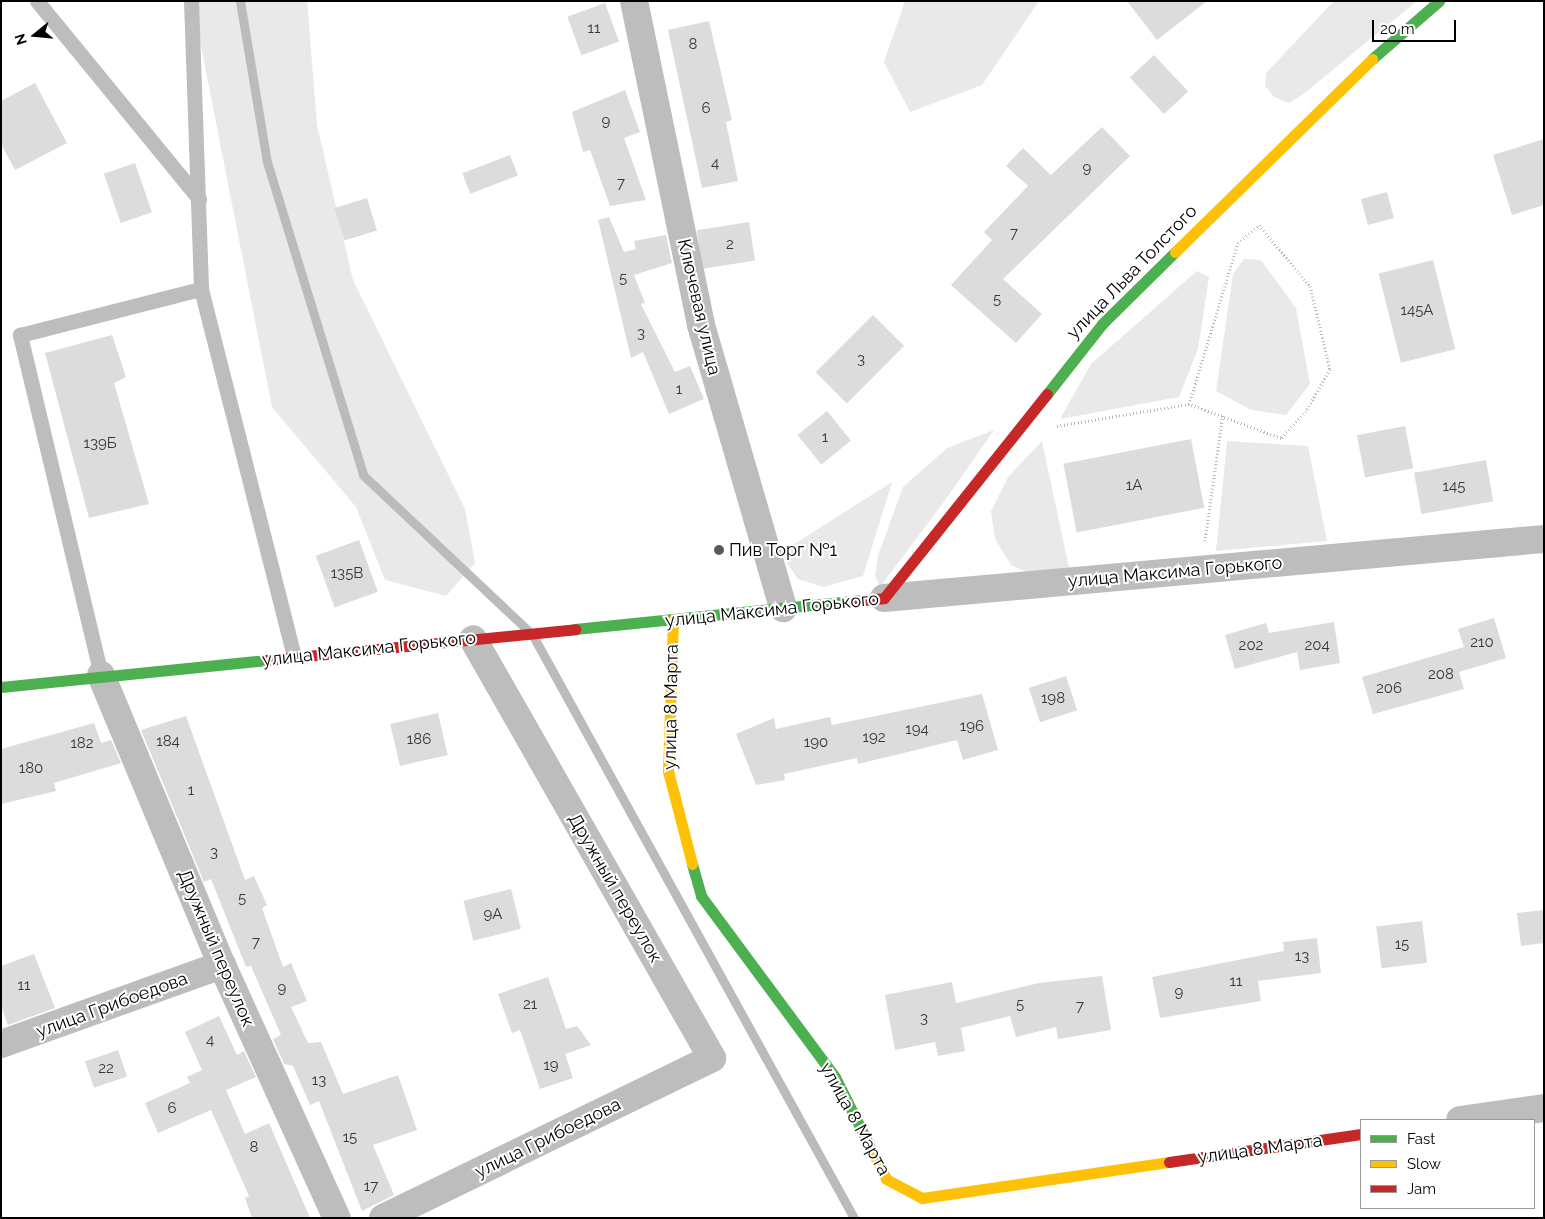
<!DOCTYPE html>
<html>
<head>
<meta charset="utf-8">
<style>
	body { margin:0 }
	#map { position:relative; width:1545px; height:1219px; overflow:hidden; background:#fff; font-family:Raleway,sans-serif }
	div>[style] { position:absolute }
	.green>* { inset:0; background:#e9e9e9 }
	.stream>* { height:9px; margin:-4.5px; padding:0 4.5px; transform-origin:4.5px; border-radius:4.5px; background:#bbb }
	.building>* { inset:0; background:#dcdcdc; transform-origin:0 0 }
	.path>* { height:3px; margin-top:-1.5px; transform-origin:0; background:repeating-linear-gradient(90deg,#b8b8b8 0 1px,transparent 0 3.5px) }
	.lane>* { height:15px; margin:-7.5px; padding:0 7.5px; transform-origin:7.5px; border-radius:7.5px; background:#bdbdbd }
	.street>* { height:28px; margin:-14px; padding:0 14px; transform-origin:14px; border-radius:14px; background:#bdbdbd }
	.fast>* { height:11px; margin:-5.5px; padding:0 5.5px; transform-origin:5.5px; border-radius:5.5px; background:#4caf50 }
	.slow>* { height:11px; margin:-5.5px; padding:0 5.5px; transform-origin:5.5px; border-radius:5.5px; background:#ffc107 }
	.jam>* { height:11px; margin:-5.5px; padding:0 5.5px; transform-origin:5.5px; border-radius:5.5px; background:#c62828 }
	.dots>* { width:14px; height:14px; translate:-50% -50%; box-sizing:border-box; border:2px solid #fff; border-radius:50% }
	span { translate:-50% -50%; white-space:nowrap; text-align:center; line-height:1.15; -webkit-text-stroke:4px #fff; paint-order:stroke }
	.number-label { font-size:15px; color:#373737 }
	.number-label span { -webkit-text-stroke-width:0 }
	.street-label { font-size:18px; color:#000 }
	.poi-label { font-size:18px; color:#000 }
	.left { translate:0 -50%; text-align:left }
	.frame { position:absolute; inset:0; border:2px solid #000; pointer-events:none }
	.legend { position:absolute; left:1360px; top:1119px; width:175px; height:90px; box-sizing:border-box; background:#fff; border:1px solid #999; margin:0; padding:6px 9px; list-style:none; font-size:15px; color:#000 }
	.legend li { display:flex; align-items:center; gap:10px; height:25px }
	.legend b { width:25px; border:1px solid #999 }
	.north { position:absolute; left:10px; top:10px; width:50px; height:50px; -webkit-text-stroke:4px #fff; paint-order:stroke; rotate:253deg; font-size:14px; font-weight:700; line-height:20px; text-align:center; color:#000 }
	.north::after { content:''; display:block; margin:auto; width:18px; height:22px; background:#000; clip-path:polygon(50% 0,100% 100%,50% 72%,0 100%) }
	.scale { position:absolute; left:1372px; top:20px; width:84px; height:22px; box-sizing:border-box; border:2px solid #000; border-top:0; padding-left:6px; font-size:15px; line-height:18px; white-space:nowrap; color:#000; -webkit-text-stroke:4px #fff; paint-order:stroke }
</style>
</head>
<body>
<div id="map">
	<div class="green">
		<i style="clip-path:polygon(192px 1px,307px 1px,317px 125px,353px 280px,465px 509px,475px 563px,446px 596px,385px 580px,356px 507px,272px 407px)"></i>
		<i style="clip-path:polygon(905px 1px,1039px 1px,982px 85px,910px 112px,884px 62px)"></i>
		<i style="clip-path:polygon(1334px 1px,1417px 1px,1302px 95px,1289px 103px,1274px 97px,1265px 86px,1266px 73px)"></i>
		<i style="clip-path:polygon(1244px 259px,1261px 260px,1296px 308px,1310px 384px,1286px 415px,1251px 410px,1216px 391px,1233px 274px)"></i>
		<i style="clip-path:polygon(1197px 271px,1209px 277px,1198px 349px,1179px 397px,1060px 419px,1091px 364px)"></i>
		<i style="clip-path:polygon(994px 430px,946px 499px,880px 587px,875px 575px,878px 556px,903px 487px,947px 448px)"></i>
		<i style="clip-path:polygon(1042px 441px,1069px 568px,1036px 576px,1011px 565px,995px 539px,991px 511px,1008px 477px)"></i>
		<i style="clip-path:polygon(1227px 441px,1308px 446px,1327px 541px,1216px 551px)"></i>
		<i style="clip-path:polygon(892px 482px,863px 576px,823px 587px,798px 579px,780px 553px)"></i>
	</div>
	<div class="stream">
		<i style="left:240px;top:1px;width:163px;rotate:80.5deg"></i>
		<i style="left:267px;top:162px;width:327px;rotate:72.9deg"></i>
		<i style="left:363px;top:475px;width:232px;rotate:43.3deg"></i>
		<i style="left:532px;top:634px;width:667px;rotate:61.13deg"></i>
	</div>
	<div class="building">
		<i style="clip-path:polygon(1127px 1px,1207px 1px,1157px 40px)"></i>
		<i style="left:605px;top:3px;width:41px;height:40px;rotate:70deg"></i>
		<i style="clip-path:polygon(709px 21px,732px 120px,726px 122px,738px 181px,702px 188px,668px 30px)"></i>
		<i style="left:1154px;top:55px;width:50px;height:33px;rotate:47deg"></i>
		<i style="clip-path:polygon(35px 83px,67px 143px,15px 170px,1px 144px,1px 101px)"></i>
		<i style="clip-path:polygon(625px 90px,640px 132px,624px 138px,646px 200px,610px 206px,590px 150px,583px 152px,572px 112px)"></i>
		<i style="clip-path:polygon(1102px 127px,1130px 156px,1003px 279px,1042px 314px,1016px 343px,951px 285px,992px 240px,984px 232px,1028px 186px,1006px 166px,1023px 148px,1051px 175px)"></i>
		<i style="clip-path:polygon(1544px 139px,1544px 205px,1512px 215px,1493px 155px)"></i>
		<i style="left:510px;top:155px;width:22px;height:51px;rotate:69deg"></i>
		<i style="left:135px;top:163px;width:52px;height:33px;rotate:71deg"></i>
		<i style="left:1387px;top:192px;width:27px;height:27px;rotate:75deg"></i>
		<i style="left:367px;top:198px;width:34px;height:34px;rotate:73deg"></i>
		<i style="clip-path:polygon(609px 217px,624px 252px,636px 249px,634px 241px,666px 235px,672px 263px,634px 275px,645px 303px,641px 304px,675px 372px,690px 366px,704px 399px,669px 414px,643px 352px,631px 358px,598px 220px)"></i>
		<i style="left:749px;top:222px;width:39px;height:53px;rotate:81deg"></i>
		<i style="left:1433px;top:260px;width:92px;height:56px;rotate:76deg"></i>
		<i style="left:873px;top:315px;width:44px;height:81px;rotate:45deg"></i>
		<i style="clip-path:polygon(112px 335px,126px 377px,114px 383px,149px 504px,89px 518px,45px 353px)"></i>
		<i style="left:827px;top:411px;width:38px;height:38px;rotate:51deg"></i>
		<i style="left:1405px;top:426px;width:43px;height:49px;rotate:79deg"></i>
		<i style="left:1191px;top:439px;width:70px;height:130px;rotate:79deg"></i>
		<i style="left:1486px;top:460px;width:42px;height:73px;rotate:80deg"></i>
		<i style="left:359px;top:540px;width:55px;height:46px;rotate:70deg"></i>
		<i style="clip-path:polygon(1494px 618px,1506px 658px,1459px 672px,1464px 689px,1373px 714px,1362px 677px,1464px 647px,1458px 629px)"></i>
		<i style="clip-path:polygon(1334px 622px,1340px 663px,1300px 670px,1297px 652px,1235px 669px,1225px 635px,1266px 623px,1269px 633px)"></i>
		<i style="left:1066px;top:676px;width:36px;height:39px;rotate:72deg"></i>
		<i style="clip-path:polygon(982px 694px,998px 750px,963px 760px,957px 740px,858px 764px,857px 758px,784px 774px,785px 780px,756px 785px,736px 734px,774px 718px,776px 729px,830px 717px,832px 725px)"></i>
		<i style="left:438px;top:713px;width:43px;height:49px;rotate:77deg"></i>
		<i style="clip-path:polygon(186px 716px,245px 880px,254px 876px,267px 905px,262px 908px,283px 967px,291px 963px,307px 1001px,291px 1007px,308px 1043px,321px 1042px,343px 1094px,398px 1075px,417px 1130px,373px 1145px,394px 1195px,362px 1211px,319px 1101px,310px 1105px,293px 1066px,284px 1064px,273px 1039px,281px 1035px,251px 966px,246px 967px,211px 879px,204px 882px,141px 730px)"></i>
		<i style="clip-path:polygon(94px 723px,101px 743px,111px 740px,121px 763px,54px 783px,56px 791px,1px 804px,1px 749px)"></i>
		<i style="left:511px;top:889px;width:41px;height:49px;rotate:76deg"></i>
		<i style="clip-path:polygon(1544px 910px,1544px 943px,1521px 946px,1517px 913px)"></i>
		<i style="left:1422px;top:921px;width:42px;height:46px;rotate:83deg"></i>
		<i style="clip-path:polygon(1317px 938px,1321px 973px,1258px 981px,1261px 1001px,1160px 1018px,1152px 977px,1284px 951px,1283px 942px)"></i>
		<i style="clip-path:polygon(34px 954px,55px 1008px,8px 1025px,1px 1006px,1px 966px)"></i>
		<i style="clip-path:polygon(1102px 976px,1111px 1030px,1058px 1039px,1056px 1027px,1016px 1037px,1010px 1016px,961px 1028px,965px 1051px,938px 1056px,935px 1042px,895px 1050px,885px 995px,952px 982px,956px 1003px,1039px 983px)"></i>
		<i style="clip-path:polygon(548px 977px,566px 1029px,577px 1026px,591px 1045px,565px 1054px,573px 1078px,540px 1089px,520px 1030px,512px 1033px,498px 994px)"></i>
		<i style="clip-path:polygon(219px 1016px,237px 1055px,244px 1051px,256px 1077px,226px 1090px,245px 1134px,269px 1123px,310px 1218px,252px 1218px,245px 1198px,249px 1196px,211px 1110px,158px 1133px,145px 1103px,190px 1083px,187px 1077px,202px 1070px,185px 1032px)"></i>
		<i style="left:118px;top:1050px;width:28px;height:35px;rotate:71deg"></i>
	</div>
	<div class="path">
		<i style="left:1057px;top:426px;width:134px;rotate:-9.5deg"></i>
		<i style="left:1189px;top:404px;width:168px;rotate:-73.1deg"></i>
		<i style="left:1238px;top:243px;width:28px;rotate:-41deg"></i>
		<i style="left:1259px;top:225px;width:80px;rotate:50.1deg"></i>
		<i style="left:1310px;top:286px;width:85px;rotate:76.5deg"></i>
		<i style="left:1330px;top:369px;width:48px;rotate:119.7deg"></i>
		<i style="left:1306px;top:411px;width:37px;rotate:133deg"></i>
		<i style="left:1281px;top:438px;width:98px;rotate:-159.7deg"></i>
		<i style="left:1205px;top:541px;width:129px;rotate:-82deg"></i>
	</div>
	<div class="lane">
		<i style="left:37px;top:1px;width:256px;rotate:50.7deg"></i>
		<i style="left:191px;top:1px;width:288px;rotate:88deg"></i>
		<i style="left:101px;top:675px;width:350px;rotate:-103.4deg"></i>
		<i style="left:20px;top:335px;width:187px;rotate:-14.3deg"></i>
		<i style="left:201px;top:289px;width:379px;rotate:75.8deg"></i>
	</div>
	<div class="street">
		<i style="left:634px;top:1px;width:331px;rotate:78.3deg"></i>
		<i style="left:701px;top:325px;width:295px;rotate:73.8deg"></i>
		<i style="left:884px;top:598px;width:663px;rotate:-5.11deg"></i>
		<i style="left:101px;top:675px;width:314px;rotate:67.4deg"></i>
		<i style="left:222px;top:965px;width:278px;rotate:65.6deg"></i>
		<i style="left:1px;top:1044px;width:235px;rotate:-19.7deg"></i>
		<i style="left:1460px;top:1120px;width:85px;rotate:-8.1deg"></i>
		<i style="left:383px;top:1218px;width:366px;rotate:-25.9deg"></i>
		<i style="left:712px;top:1058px;width:482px;rotate:-119.7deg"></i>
	</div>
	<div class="fast">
		<i style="left:1372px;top:59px;width:89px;rotate:-40.9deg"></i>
		<i style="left:1047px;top:394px;width:89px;rotate:-51.8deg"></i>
		<i style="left:1102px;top:324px;width:103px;rotate:-44.6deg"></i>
		<i style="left:575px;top:629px;width:278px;rotate:-5.8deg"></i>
		<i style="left:1px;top:687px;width:267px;rotate:-5.8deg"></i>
		<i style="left:692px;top:864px;width:33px;rotate:74deg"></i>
		<i style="left:701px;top:896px;width:225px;rotate:53.5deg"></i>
		<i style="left:835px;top:1077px;width:85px;rotate:63.4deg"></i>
	</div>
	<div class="slow">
		<i style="left:1175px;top:252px;width:276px;rotate:-44.4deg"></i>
		<i style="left:673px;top:620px;width:151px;rotate:91.9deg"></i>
		<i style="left:668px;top:771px;width:96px;rotate:75.5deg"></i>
		<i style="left:873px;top:1153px;width:29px;rotate:63deg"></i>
		<i style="left:886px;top:1179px;width:41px;rotate:27.8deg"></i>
		<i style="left:922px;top:1198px;width:250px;rotate:-8.3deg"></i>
	</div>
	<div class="jam">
		<i style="left:852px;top:601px;width:32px;rotate:-5deg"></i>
		<i style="left:884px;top:598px;width:261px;rotate:-51.4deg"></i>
		<i style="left:267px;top:660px;width:310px;rotate:-5.7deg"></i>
		<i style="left:1169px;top:1162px;width:194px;rotate:-8.3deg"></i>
	</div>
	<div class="dots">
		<i style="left:719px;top:550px;background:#595959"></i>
	</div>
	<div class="number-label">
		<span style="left:594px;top:29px">11</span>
		<span style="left:693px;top:45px">8</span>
		<span style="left:706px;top:109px">6</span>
		<span style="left:606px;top:122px">9</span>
		<span style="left:715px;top:164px">4</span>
		<span style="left:1087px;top:169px">9</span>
		<span style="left:621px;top:184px">7</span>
		<span style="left:1014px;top:234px">7</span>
		<span style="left:730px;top:245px">2</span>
		<span style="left:623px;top:279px">5</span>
		<span style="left:997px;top:300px">5</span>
		<span style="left:1417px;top:311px">145А</span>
		<span style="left:641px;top:334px">3</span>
		<span style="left:861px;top:360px">3</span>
		<span style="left:679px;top:390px">1</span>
		<span style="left:825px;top:438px">1</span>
		<span style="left:100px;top:444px">139Б</span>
		<span style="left:1134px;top:486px">1А</span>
		<span style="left:1454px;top:487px">145</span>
		<span style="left:347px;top:574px">135В</span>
		<span style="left:1482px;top:643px">210</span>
		<span style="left:1251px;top:646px">202</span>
		<span style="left:1317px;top:646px">204</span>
		<span style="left:1441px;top:675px">208</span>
		<span style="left:1389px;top:689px">206</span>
		<span style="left:1053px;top:699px">198</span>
		<span style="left:972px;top:727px">196</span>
		<span style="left:917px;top:730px">194</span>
		<span style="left:874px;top:738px">192</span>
		<span style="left:419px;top:740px">186</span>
		<span style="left:168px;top:742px">184</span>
		<span style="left:816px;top:743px">190</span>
		<span style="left:82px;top:744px">182</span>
		<span style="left:31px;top:769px">180</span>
		<span style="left:191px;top:791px">1</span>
		<span style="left:214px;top:853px">3</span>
		<span style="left:242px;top:899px">5</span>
		<span style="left:493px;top:915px">9А</span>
		<span style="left:256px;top:943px">7</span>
		<span style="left:1402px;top:945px">15</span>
		<span style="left:1302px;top:957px">13</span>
		<span style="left:1236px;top:982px">11</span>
		<span style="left:24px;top:986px">11</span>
		<span style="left:282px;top:989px">9</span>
		<span style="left:1179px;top:993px">9</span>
		<span style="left:530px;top:1005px">21</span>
		<span style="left:1020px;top:1005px">5</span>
		<span style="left:1080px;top:1007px">7</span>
		<span style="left:924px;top:1019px">3</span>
		<span style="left:210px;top:1041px">4</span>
		<span style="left:551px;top:1066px">19</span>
		<span style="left:106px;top:1069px">22</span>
		<span style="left:319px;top:1081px">13</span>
		<span style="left:172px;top:1109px">6</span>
		<span style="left:350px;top:1138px">15</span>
		<span style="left:254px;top:1148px">8</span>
		<span style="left:371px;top:1187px">17</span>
	</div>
	<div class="street-label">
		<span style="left:1132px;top:272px;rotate:-46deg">улица Льва Толстого</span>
		<span style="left:699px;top:307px;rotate:77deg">Ключевая улица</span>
		<span style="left:1175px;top:572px;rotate:-5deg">улица Максима Горького</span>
		<span style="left:772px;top:610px;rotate:-6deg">улица Максима Горького</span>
		<span style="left:369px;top:649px;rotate:-6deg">улица Максима Горького</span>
		<span style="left:671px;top:707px;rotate:-89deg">улица 8 Марта</span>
		<span style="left:615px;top:888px;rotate:60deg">Дружный переулок</span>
		<span style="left:216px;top:948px;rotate:67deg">Дружный переулок</span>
		<span style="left:112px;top:1005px;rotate:-20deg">улица Грибоедова</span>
		<span style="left:855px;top:1119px;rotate:61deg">улица 8 Марта</span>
		<span style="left:548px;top:1138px;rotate:-26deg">улица Грибоедова</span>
		<span style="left:1260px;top:1149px;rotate:-8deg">улица 8 Марта</span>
	</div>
	<div class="poi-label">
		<span class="left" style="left:729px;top:550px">Пив Торг №1</span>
	</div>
	<div class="frame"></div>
	<ul class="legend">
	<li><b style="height:6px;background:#4caf50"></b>Fast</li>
	<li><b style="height:6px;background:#ffc107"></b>Slow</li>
	<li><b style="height:6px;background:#c62828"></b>Jam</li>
	</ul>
	<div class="north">N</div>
	<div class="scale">20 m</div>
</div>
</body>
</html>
